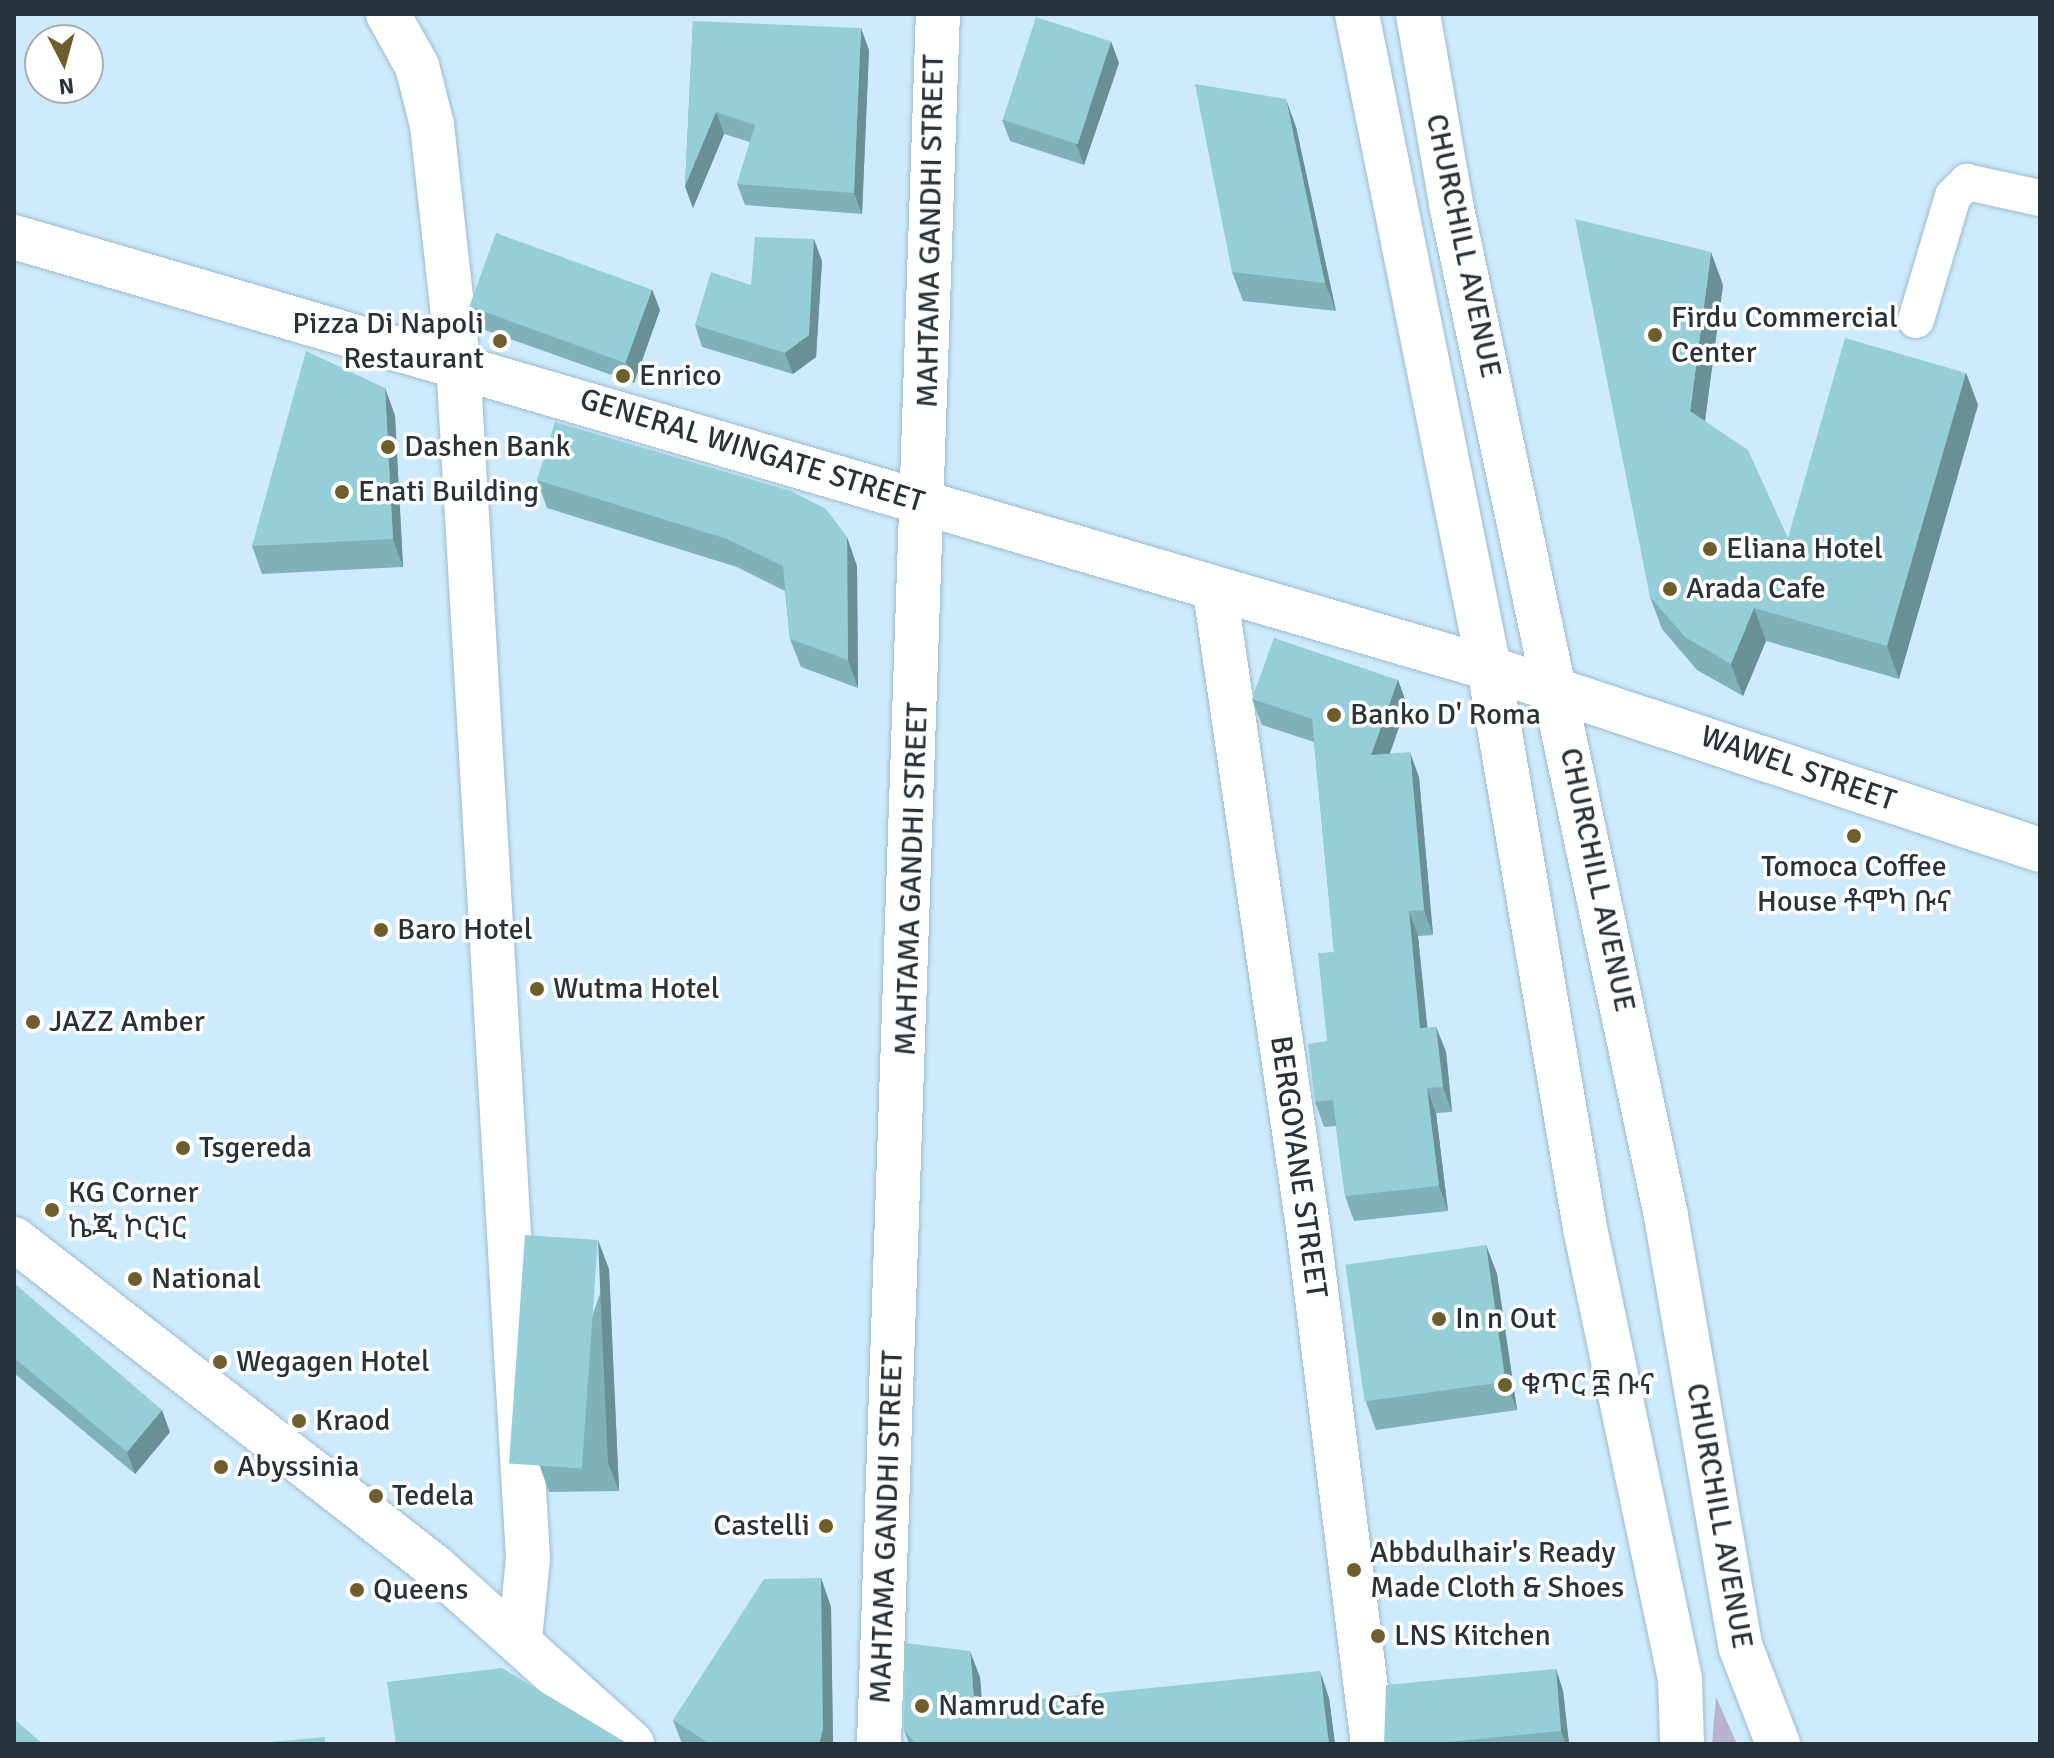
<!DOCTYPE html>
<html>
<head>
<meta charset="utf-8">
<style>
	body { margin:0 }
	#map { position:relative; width:2054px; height:1758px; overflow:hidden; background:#ceebfe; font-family:Signika,"Noto Sans Ethiopic",sans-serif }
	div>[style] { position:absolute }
	.green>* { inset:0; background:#bab3d0 }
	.roads { filter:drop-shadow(0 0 2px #9fbbce) drop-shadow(0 0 2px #9fbbce) }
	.minor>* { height:36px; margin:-18px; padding:0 18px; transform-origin:18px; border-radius:18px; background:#fff }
	.tertiary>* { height:44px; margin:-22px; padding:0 22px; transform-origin:22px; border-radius:22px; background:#fff }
	.secondary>* { height:44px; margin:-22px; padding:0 22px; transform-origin:22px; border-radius:22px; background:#fff }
	.primary>* { height:44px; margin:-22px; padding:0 22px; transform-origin:22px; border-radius:22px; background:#fff }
	.wall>* { inset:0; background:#80b1b9 }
	.shaded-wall>* { inset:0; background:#689096 }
	.building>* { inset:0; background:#95ced7; transform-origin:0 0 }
	.dots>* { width:22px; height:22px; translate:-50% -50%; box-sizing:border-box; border:4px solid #fff; border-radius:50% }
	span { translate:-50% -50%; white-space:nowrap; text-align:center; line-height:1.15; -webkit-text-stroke:7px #fff; paint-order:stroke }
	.street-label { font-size:30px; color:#27323a }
	.poi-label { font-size:30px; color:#27323a }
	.left { translate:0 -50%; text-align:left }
	.right { translate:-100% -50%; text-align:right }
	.frame { position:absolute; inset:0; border:16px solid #27323a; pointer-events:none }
	.north { position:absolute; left:24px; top:24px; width:80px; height:80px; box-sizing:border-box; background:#fff; border:2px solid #a9adb0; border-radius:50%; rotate:174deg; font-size:22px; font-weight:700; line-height:32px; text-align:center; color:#27323a }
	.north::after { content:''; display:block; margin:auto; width:28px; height:36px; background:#6e5e2c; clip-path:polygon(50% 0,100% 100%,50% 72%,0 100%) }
</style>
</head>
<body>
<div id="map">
	<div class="green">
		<i style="clip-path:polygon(1716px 1697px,1737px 1744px,1712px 1744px)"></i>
	</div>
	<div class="roads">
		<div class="minor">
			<i style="left:1916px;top:320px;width:129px;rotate:-73.4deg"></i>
			<i style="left:1953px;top:196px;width:20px;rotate:-45deg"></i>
			<i style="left:1967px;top:182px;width:75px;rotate:12.4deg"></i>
		</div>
		<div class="tertiary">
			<i style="left:458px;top:362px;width:1198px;rotate:86.65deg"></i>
			<i style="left:528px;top:1558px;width:82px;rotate:95.6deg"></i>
			<i style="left:879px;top:1744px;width:1731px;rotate:-88.05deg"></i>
		</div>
		<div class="secondary">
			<i style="left:388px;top:14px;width:60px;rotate:60.9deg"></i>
			<i style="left:417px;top:66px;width:61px;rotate:75.7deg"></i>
			<i style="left:432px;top:125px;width:238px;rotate:83.7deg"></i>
			<i style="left:14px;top:237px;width:1537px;rotate:16.29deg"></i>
			<i style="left:1489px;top:668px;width:580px;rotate:18.28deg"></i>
			<i style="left:1215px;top:591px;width:650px;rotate:81.68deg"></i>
			<i style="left:1309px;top:1234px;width:514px;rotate:82.85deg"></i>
			<i style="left:14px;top:1239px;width:534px;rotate:37.92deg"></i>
			<i style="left:435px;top:1567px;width:265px;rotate:41.9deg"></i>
		</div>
		<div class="primary">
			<i style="left:1357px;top:14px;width:667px;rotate:78.59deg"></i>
			<i style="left:1489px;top:668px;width:568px;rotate:80.27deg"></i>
			<i style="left:1585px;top:1228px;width:461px;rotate:78.1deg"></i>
			<i style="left:1680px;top:1679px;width:65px;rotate:88.2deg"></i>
			<i style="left:1418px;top:14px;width:198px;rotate:80.1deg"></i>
			<i style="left:1452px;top:209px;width:1029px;rotate:78deg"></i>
			<i style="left:1666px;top:1216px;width:438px;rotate:80.2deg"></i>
			<i style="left:1741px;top:1648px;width:103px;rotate:68.9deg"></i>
		</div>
	</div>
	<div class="wall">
		<i style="clip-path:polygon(693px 21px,869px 50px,862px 214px,745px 205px,737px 184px,750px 142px,724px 134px,693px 208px,685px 186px)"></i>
		<i style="clip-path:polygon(1119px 63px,1084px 165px,1010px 141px,1002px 120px)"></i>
		<i style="clip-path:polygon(1296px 127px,1336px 311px,1243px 301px,1232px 272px)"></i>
		<i style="clip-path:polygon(822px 261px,816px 357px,793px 374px,702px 347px,695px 325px,751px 285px)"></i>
		<i style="clip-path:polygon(1723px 285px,1705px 421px,1788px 538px,1966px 373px,1978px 405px,1899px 679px,1766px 641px,1743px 696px,1697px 670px,1662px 629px,1650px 597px)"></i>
		<i style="clip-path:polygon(472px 307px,660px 310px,634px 383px,479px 328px)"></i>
		<i style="clip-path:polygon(385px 388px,395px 416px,403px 567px,262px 574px,252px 546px)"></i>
		<i style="clip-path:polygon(537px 480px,857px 566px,858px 688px,801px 667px,790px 639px,785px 591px,737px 567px,547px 508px)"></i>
		<i style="clip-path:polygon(1398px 680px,1407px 705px,1390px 753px,1419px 777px,1433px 935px,1418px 936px,1427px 1028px,1436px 1027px,1446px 1052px,1452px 1112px,1436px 1113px,1448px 1211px,1354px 1221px,1345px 1196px,1336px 1126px,1324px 1127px,1315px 1102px,1327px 1041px,1334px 952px,1314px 742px,1262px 725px,1252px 699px)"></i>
		<i style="clip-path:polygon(1486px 1245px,1497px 1274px,1517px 1410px,1376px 1430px,1366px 1402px)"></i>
		<i style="clip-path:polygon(609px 1269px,619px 1491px,549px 1492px,539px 1464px)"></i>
		<i style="clip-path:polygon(14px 1283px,170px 1432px,135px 1474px,14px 1373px)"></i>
		<i style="clip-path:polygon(821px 1578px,831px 1607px,833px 1744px,682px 1744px,673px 1720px)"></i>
		<i style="clip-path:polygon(1556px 1669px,1563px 1691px,1569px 1744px,1384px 1744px)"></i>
		<i style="clip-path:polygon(980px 1677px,981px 1699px,1012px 1702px,1329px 1698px,1335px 1744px,909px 1744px,904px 1730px)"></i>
	</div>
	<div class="shaded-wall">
		<i style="clip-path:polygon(861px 28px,869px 50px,862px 214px,854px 193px)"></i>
		<i style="clip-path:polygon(1111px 41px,1119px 63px,1084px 165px,1076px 144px)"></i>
		<i style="clip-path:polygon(1286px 99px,1296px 127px,1336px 311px,1325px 283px)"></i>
		<i style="clip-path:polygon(716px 112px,724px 134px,693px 208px,685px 186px)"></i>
		<i style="clip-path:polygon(814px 239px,822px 261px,816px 357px,793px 374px,785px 353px)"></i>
		<i style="clip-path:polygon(1711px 252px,1723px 285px,1702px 443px,1690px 411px)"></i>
		<i style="clip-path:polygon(652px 289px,660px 310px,634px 383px,626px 362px)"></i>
		<i style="clip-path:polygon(1966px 373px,1978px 405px,1899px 679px,1887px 646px)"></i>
		<i style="clip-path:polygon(385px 388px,395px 416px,403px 567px,393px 539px)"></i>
		<i style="clip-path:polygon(847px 537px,857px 566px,858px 688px,848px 660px)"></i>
		<i style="clip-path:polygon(1754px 608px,1766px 641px,1743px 696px,1731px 664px)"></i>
		<i style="clip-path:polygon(1398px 680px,1407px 705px,1380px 780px,1371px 755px)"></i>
		<i style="clip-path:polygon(1410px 752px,1419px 777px,1433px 935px,1424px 910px)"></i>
		<i style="clip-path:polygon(1409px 911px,1418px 936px,1430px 1053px,1420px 1028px)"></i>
		<i style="clip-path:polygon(1436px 1027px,1446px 1052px,1452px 1112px,1443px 1087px)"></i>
		<i style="clip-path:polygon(1427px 1088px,1436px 1113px,1448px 1211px,1439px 1186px)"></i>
		<i style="clip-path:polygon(598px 1240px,609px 1269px,619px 1491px,608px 1463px)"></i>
		<i style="clip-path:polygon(1486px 1245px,1497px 1274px,1517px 1410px,1506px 1382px)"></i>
		<i style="clip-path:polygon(162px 1410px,170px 1432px,135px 1474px,127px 1452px)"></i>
		<i style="clip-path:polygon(821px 1578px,831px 1607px,833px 1744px,819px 1744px)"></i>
		<i style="clip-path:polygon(970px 1651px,980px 1677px,984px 1724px,974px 1698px)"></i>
		<i style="clip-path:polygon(1556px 1669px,1563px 1691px,1569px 1744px,1566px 1744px,1561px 1731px)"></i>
		<i style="clip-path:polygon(1320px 1671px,1329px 1698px,1335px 1744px,1329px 1744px)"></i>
	</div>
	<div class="building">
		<i style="left:1036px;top:17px;width:79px;height:108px;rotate:18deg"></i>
		<i style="clip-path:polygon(693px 21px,861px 28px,854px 193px,737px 184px,755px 125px,716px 112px,685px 186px)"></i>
		<i style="clip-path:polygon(1195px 84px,1286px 99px,1325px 283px,1232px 272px)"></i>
		<i style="clip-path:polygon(1575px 219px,1711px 252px,1690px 411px,1748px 450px,1788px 538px,1845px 338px,1966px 373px,1887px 646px,1754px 608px,1731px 664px,1685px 637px,1650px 597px)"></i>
		<i style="left:496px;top:233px;width:166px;height:78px;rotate:20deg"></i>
		<i style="clip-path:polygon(755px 237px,814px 239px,809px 335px,785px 353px,695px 325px,711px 272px,751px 285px)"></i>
		<i style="clip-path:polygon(306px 351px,385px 388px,393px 539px,252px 546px)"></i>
		<i style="clip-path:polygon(555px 422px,791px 491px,826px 509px,847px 537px,848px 660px,790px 639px,783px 566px,727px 539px,537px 480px)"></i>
		<i style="clip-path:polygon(1274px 638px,1398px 680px,1371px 755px,1410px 752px,1424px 910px,1409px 911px,1420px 1028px,1436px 1027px,1443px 1087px,1427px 1088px,1439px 1186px,1345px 1196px,1333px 1100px,1315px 1102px,1308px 1044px,1327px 1041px,1318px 953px,1334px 952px,1312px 719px,1252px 699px)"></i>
		<i style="left:525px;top:1235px;width:73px;height:229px;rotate:4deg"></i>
		<i style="left:1486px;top:1245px;width:138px;height:142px;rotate:82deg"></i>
		<i style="clip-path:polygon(14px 1283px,162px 1410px,127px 1452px,14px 1358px)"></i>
		<i style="clip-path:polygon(821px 1578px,823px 1729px,819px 1744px,710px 1744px,673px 1720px,764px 1579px)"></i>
		<i style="clip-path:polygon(905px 1643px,970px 1651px,974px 1698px,1012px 1702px,1320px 1671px,1329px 1744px,916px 1744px,904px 1730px)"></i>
		<i style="clip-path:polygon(502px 1668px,625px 1742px,626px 1744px,396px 1744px,387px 1682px)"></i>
		<i style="clip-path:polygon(1556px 1669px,1561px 1731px,1427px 1744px,1384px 1744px,1386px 1685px)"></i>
		<i style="clip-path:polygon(14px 1719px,43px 1744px,14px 1744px)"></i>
		<i style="clip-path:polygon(325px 1737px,325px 1744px,250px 1744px)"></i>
	</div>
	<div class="dots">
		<i style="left:1655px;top:335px;background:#6e5e2c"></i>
		<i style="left:500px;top:341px;background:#6e5e2c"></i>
		<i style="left:623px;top:376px;background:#6e5e2c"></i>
		<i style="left:388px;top:447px;background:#6e5e2c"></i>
		<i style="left:342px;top:492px;background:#6e5e2c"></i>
		<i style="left:1710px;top:549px;background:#6e5e2c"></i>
		<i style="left:1670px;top:589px;background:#6e5e2c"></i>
		<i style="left:1334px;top:715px;background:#6e5e2c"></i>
		<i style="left:1854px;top:836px;background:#6e5e2c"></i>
		<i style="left:381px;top:930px;background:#6e5e2c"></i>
		<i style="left:537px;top:989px;background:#6e5e2c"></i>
		<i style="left:33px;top:1022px;background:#6e5e2c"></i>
		<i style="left:183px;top:1148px;background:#6e5e2c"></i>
		<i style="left:52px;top:1210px;background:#6e5e2c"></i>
		<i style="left:135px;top:1279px;background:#6e5e2c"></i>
		<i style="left:1439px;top:1319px;background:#6e5e2c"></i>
		<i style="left:220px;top:1362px;background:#6e5e2c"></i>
		<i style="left:1505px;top:1385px;background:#6e5e2c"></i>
		<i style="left:299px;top:1421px;background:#6e5e2c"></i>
		<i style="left:221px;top:1467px;background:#6e5e2c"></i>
		<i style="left:376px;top:1496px;background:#6e5e2c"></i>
		<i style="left:826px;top:1526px;background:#6e5e2c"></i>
		<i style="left:1354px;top:1570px;background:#6e5e2c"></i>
		<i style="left:357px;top:1590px;background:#6e5e2c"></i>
		<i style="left:1378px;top:1636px;background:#6e5e2c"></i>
		<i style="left:922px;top:1706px;background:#6e5e2c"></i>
	</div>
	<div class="street-label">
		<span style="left:931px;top:231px;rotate:-89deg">MAHTAMA GANDHI STREET</span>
		<span style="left:1463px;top:246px;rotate:78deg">CHURCHILL AVENUE</span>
		<span style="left:752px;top:451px;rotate:17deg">GENERAL WINGATE STREET</span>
		<span style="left:1798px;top:769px;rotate:19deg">WAWEL STREET</span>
		<span style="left:912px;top:879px;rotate:-88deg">MAHTAMA GANDHI STREET</span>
		<span style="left:1597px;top:880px;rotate:78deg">CHURCHILL AVENUE</span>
		<span style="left:1298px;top:1167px;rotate:82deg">BERGOYANE STREET</span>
		<span style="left:1719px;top:1516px;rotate:80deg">CHURCHILL AVENUE</span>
		<span style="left:887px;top:1527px;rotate:-88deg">MAHTAMA GANDHI STREET</span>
	</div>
	<div class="poi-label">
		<span class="left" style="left:1671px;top:335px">Firdu Commercial<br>Center</span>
		<span class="right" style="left:484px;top:341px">Pizza Di Napoli<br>Restaurant</span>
		<span class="left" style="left:639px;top:376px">Enrico</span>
		<span class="left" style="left:404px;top:447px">Dashen Bank</span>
		<span class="left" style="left:358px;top:492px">Enati Building</span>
		<span class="left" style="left:1726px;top:549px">Eliana Hotel</span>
		<span class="left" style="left:1686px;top:589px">Arada Cafe</span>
		<span class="left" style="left:1350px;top:715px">Banko D' Roma</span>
		<span style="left:1854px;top:884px">Tomoca Coffee<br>House ቶሞካ ቡና</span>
		<span class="left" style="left:397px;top:930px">Baro Hotel</span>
		<span class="left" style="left:553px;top:989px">Wutma Hotel</span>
		<span class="left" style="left:49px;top:1022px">JAZZ Amber</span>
		<span class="left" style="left:199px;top:1148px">Tsgereda</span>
		<span class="left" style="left:68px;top:1210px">KG Corner<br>ኬጂ ኮርነር</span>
		<span class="left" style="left:151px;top:1279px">National</span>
		<span class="left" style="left:1455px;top:1319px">In n Out</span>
		<span class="left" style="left:236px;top:1362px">Wegagen Hotel</span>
		<span class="left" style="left:1521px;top:1385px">ቁጥር ፰ ቡና</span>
		<span class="left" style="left:315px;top:1421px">Kraod</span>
		<span class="left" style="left:237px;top:1467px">Abyssinia</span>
		<span class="left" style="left:392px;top:1496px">Tedela</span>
		<span class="right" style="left:810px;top:1526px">Castelli</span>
		<span class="left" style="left:1370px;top:1570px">Abbdulhair's Ready<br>Made Cloth &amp; Shoes</span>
		<span class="left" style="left:373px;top:1590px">Queens</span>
		<span class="left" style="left:1394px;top:1636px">LNS Kitchen</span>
		<span class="left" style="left:938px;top:1706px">Namrud Cafe</span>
	</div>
	<div class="frame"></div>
	<div class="north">N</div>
</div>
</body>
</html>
